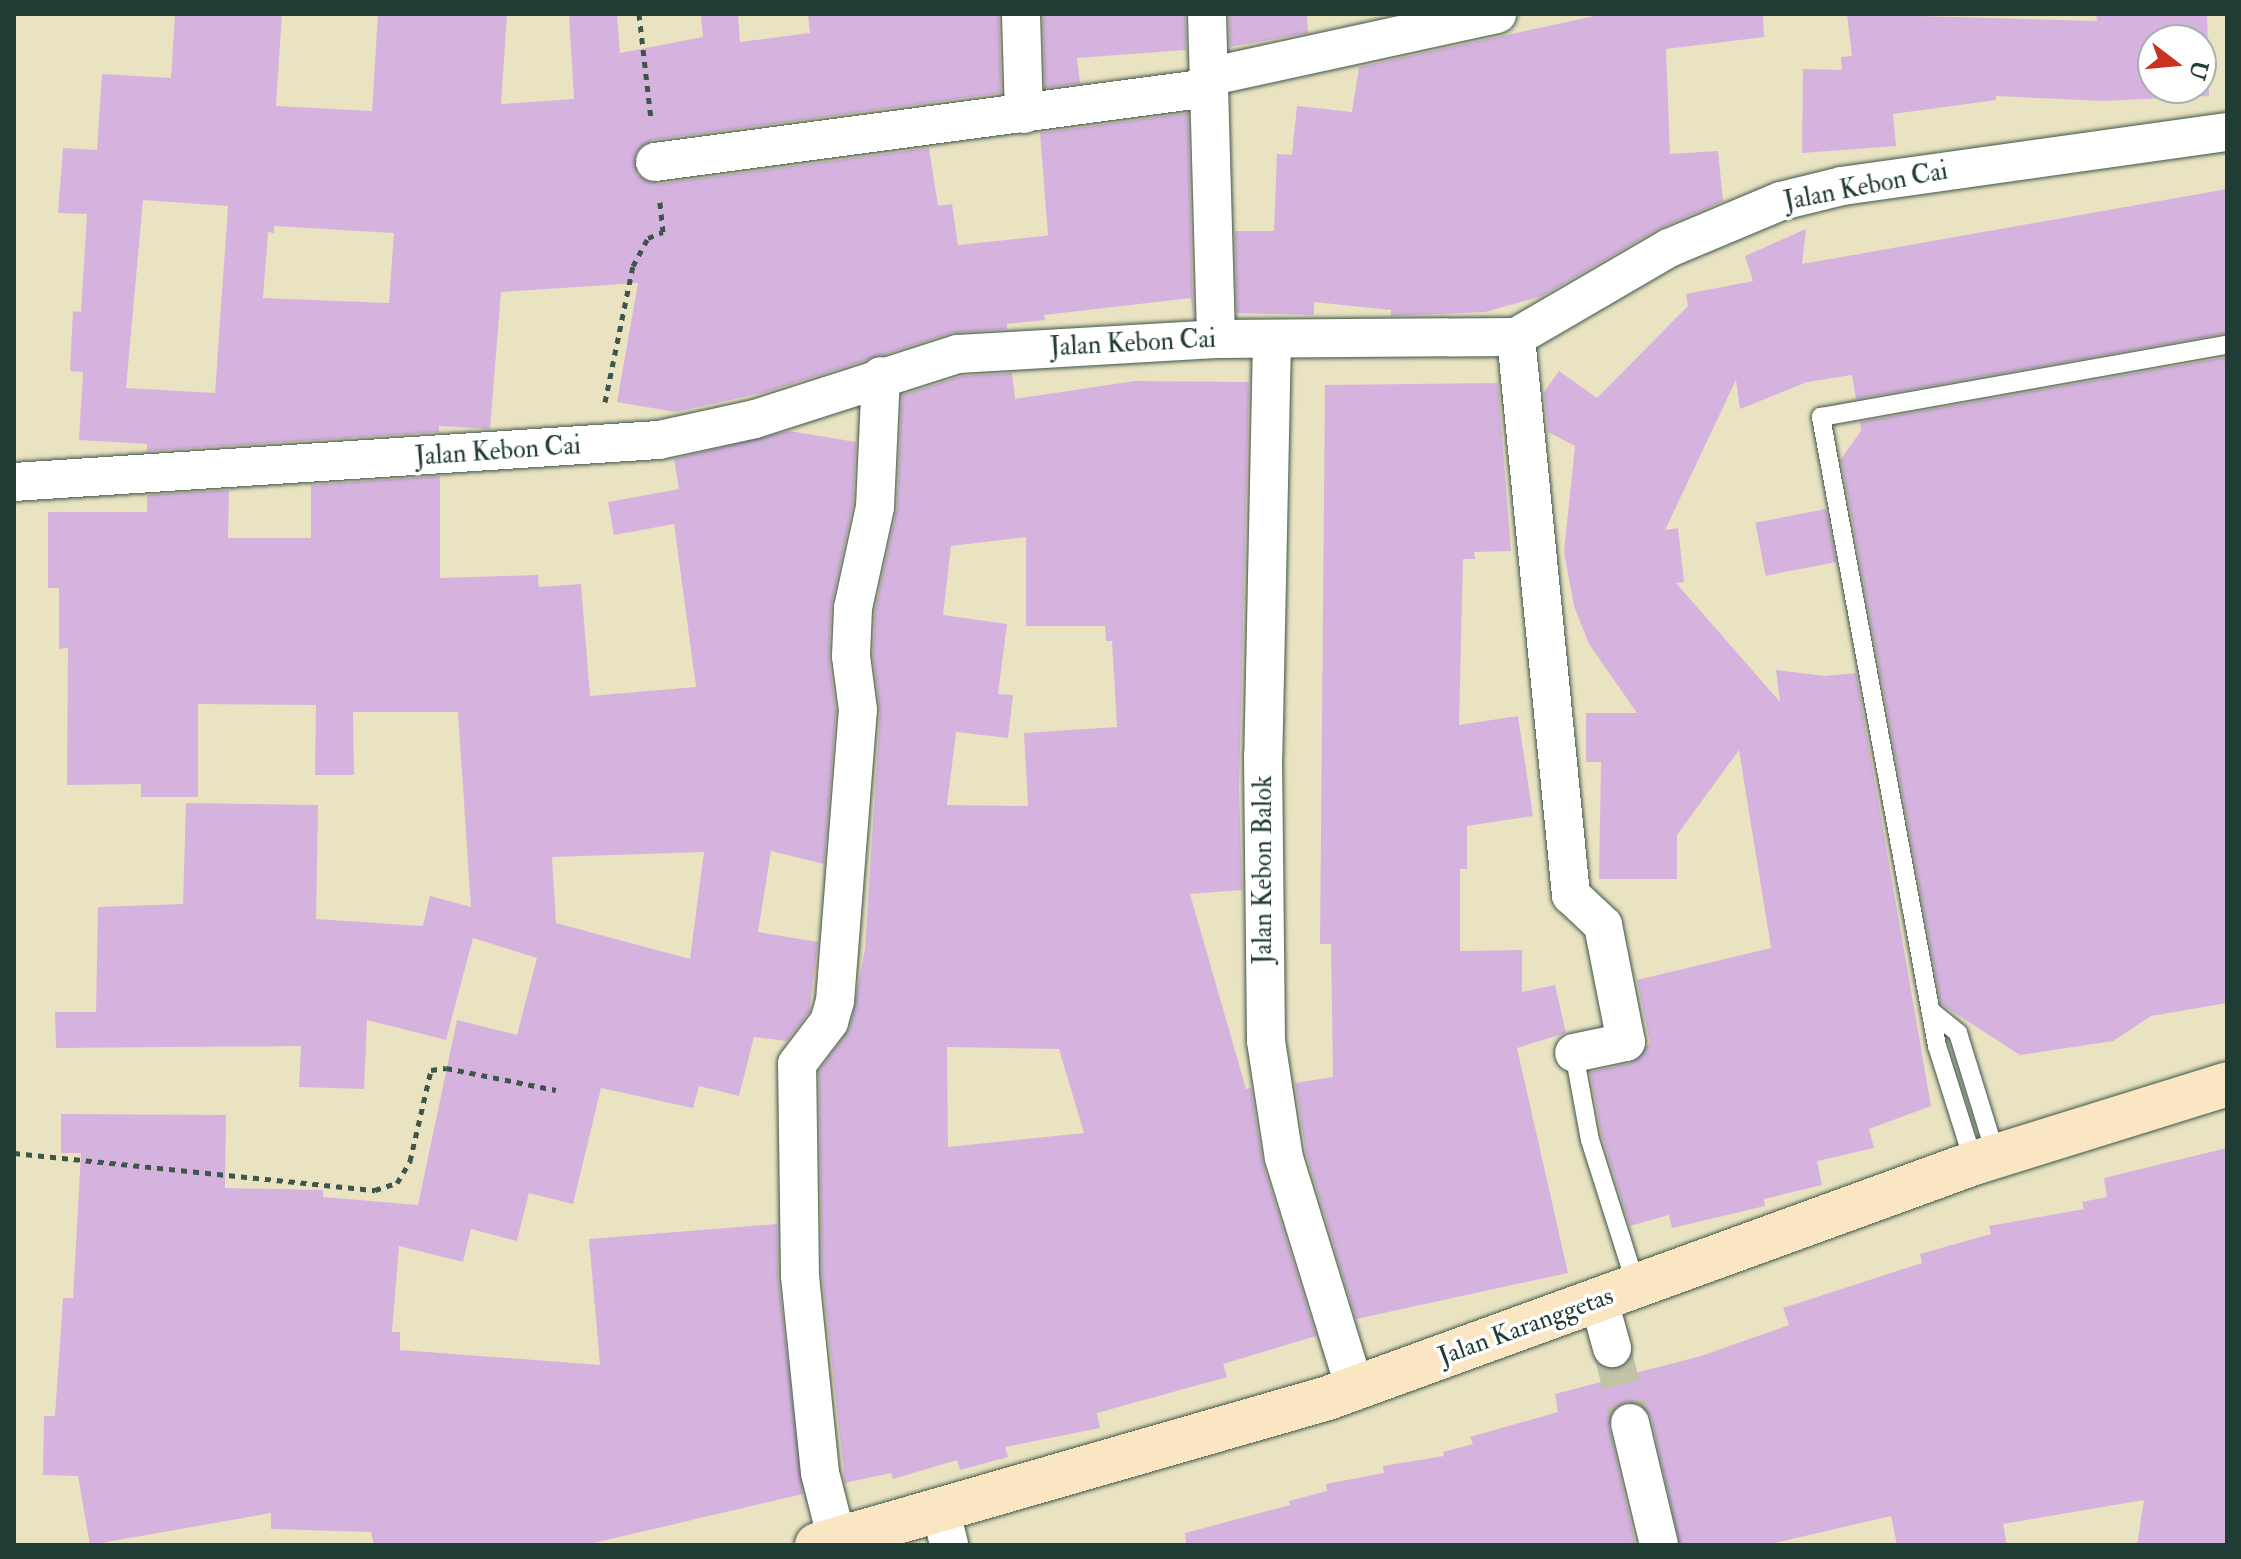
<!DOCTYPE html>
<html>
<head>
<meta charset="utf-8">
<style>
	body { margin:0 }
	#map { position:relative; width:2241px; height:1559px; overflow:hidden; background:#e9e3c2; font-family:"IM FELL Double Pica",serif }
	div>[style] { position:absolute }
	.building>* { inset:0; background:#d6b3df; transform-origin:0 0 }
	.street-tunnel>* { height:38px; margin-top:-19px; transform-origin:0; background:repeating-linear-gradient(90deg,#c1c2a6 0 38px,transparent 0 57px) }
	.path>* { height:5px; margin-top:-2.5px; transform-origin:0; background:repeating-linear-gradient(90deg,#3d5649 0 6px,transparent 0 12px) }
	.roads { filter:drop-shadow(0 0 2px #3d5649) drop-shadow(0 0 2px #3d5649) }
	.lane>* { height:18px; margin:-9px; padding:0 9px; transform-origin:9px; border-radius:9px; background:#fff }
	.street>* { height:38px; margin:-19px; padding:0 19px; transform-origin:19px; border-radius:19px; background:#fff }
	.secondary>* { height:44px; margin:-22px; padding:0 22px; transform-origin:22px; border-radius:22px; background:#fbe6c4 }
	span { translate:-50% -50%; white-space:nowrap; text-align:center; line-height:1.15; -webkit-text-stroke:7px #fff; paint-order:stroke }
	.street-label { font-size:26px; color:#1f3d34 }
	.frame { position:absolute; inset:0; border:16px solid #1f3d34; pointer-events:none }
	.north { position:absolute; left:2137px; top:24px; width:80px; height:80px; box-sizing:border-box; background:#fff; border:2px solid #a5b1ae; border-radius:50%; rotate:106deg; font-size:22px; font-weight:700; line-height:32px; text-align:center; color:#1f3d34 }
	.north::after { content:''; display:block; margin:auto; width:28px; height:36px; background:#c8321e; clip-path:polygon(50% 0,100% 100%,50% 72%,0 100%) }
</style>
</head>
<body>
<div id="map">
	<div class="building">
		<i style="clip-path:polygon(evenodd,175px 14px,282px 14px,276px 106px,372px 111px,378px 14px,507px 14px,501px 104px,574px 99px,569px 14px,617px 14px,620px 53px,703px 37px,701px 14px,738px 14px,740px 42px,810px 33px,808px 14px,999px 14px,1001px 93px,652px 140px,635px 153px,637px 175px,658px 184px,929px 148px,938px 206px,952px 204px,958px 245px,1044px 236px,1048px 235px,1040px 133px,1188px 113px,1193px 313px,1191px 298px,1044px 315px,1045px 320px,1007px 324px,1007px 329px,951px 333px,766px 392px,676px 412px,617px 402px,638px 283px,501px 292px,490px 429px,439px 426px,439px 432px,147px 451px,147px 444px,79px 440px,83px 372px,70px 371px,73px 311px,81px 312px,87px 214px,58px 213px,63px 148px,97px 150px,102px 74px,171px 78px,175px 14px,143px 200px,228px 206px,215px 393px,126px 388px,143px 200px,175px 14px,274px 226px,394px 233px,389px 303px,263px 298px,268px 232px,274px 233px,274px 226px)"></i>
		<i style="clip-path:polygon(1043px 14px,1185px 14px,1186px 50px,1077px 58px,1080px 83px,1045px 88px)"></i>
		<i style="clip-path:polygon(1229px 14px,1307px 14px,1308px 33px,1230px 47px)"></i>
		<i style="clip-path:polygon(1604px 14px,1763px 14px,1764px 37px,1666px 49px,1670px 154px,1718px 151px,1723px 201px,1658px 229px,1542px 296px,1485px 312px,1391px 316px,1391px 310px,1314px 302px,1314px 315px,1237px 313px,1235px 231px,1274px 231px,1277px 154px,1292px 155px,1297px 106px,1352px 112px,1359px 67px)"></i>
		<i style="clip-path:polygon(evenodd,1847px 14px,2097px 21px,2096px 14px,2207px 14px,2209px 96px,2103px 101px,1996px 96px,1996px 100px,1893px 114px,1896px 146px,1802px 153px,1803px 69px,1842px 70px,1841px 57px,1852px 56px,1847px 14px,2153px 40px,2201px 40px,2201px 88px,2153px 88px,2153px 40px)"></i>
		<i style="clip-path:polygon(2227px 189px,2227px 333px,1856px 399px,1852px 375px,1807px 382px,1740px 409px,1736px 380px,1665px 530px,1678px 528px,1684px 582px,1676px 583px,1780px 702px,1776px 670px,1825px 676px,1856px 673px,1931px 1106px,1869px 1129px,1874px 1148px,1817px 1161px,1822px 1185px,1764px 1199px,1765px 1206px,1672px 1228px,1669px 1215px,1630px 1226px,1602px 1137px,1590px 1072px,1631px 1063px,1650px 1043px,1637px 980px,1771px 948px,1739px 750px,1677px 835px,1677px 879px,1599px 879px,1601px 762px,1586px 762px,1586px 713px,1637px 713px,1589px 644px,1574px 606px,1564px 552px,1575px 446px,1548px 432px,1544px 392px,1559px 371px,1597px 398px,1688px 306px,1686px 294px,1753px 281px,1745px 256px,1806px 229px,1802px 264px)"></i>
		<i style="clip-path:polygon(2227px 357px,2227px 1003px,2151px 1016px,2113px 1041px,2020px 1055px,1941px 1004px,1841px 459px,1861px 431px,1860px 422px)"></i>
		<i style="clip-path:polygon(evenodd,1012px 373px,1015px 399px,1135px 381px,1249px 382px,1239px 788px,1242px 890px,1190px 894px,1246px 1089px,1251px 1088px,1263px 1164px,1316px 1336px,1223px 1364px,1227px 1377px,1097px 1413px,1100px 1428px,1005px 1447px,1008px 1457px,960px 1470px,957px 1460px,893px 1479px,891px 1473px,845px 1483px,822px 1274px,819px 1071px,850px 1028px,865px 949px,880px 712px,873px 655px,875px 611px,897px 508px,902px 395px,962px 376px,1012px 373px,1026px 537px,1026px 626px,1105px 626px,1106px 641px,1112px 641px,1117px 727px,1024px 733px,1028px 806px,947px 805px,956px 732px,1008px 738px,1013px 695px,998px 694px,1007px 624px,943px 615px,951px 546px,1026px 537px,1012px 373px,947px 1047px,1059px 1049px,1084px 1133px,948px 1147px,947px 1047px)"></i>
		<i style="clip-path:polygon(1498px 383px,1511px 551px,1474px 552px,1475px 559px,1463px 559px,1459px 725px,1518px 716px,1533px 816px,1467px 826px,1467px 869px,1460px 869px,1460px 951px,1522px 950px,1522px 992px,1555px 985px,1566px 1033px,1517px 1048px,1568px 1273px,1356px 1319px,1306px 1153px,1295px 1083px,1333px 1077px,1331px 944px,1320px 944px,1325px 385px)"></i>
		<i style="clip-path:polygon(evenodd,789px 431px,856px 442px,853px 504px,831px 607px,829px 659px,836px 711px,824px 864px,771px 851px,758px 932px,818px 942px,809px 1012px,787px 1041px,754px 1037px,739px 1096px,699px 1086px,693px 1108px,601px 1088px,573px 1204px,529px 1193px,517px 1241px,471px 1229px,463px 1262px,399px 1246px,392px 1332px,400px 1332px,400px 1350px,600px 1365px,589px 1239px,777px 1224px,778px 1277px,803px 1494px,585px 1545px,374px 1545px,371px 1532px,271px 1529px,271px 1513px,90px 1545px,78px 1476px,43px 1475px,44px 1416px,55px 1416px,63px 1298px,73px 1298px,81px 1153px,61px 1153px,61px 1114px,226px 1115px,225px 1188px,323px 1190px,323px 1197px,418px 1205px,457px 1020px,517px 1035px,537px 958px,473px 938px,446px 1040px,367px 1020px,364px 1089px,299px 1087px,301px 1046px,56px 1048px,55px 1012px,96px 1012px,98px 907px,183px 904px,186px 803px,318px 805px,316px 919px,423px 926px,430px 896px,471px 907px,458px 712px,353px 712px,354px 775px,315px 775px,316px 705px,198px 704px,198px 797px,141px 797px,141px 784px,67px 785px,68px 648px,59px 649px,59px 588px,48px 588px,48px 512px,147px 512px,147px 495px,229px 490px,228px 538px,311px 538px,311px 485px,440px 476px,440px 578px,538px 575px,539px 587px,581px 584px,590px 696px,696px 687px,674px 524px,614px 535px,608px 502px,679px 489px,674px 459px,789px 431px,704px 852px,690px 959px,556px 923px,552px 857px,704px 852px)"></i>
		<i style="left:1826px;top:509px;width:54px;height:72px;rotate:79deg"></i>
		<i style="clip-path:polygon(2227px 1148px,2227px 1545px,2137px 1545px,2144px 1500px,2003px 1524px,2007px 1545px,1897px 1545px,1891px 1516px,1766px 1545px,1680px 1545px,1651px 1417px,1637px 1402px,1626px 1402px,1614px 1408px,1609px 1427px,1636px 1545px,1186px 1545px,1185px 1533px,1290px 1505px,1289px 1501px,1327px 1491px,1326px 1484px,1384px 1473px,1383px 1466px,1444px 1456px,1443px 1452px,1473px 1444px,1470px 1437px,1558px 1412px,1555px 1394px,1701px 1356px,1789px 1325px,1783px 1308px,1922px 1263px,1920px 1254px,1991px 1234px,1989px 1226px,2084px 1209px,2082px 1202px,2107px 1197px,2104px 1178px)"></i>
	</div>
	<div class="street-tunnel">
		<i style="left:1612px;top:1348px;width:77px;rotate:76.5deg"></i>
	</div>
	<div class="path">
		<i style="left:639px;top:14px;width:107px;rotate:83.5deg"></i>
		<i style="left:605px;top:402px;width:139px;rotate:-78.4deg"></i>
		<i style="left:633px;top:266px;width:32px;rotate:-62deg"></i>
		<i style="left:648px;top:238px;width:16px;rotate:-22deg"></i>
		<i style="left:663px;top:232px;width:31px;rotate:-96deg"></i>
		<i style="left:14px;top:1153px;width:363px;rotate:5.9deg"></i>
		<i style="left:375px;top:1190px;width:23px;rotate:-18deg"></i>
		<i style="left:397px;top:1183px;width:26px;rotate:-59deg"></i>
		<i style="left:410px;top:1161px;width:93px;rotate:-77deg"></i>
		<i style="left:431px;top:1070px;width:15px;rotate:-8deg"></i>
		<i style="left:446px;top:1068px;width:112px;rotate:11.3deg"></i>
	</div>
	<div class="roads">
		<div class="lane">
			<i style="left:1931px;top:1011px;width:35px;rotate:39deg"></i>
			<i style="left:1958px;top:1033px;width:129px;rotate:72.8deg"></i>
			<i style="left:1574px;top:1053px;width:88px;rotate:79.6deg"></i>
			<i style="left:1590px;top:1140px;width:152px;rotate:72.4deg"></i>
			<i style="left:1974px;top:1163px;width:123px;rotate:-107.5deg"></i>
			<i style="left:1937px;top:1046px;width:640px;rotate:-100.45deg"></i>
			<i style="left:1821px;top:417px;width:412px;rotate:-10.1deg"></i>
		</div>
		<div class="street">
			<i style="left:1021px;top:14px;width:100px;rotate:88.3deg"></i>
			<i style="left:1207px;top:14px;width:325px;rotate:88.4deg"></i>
			<i style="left:1208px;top:77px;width:296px;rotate:-12.3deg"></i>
			<i style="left:655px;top:162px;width:558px;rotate:-7.62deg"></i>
			<i style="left:1516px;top:337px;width:561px;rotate:84.37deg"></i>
			<i style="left:1571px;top:895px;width:44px;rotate:43.2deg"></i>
			<i style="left:1603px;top:925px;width:119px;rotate:78.9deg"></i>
			<i style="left:1626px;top:1042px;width:53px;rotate:168.1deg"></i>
			<i style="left:1272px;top:340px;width:415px;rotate:91.2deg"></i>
			<i style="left:1263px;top:755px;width:286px;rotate:89.4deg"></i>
			<i style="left:1266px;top:1041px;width:118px;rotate:81.3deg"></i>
			<i style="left:1284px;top:1158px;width:242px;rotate:72.9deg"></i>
			<i style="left:14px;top:482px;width:646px;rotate:-3.73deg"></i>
			<i style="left:659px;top:440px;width:98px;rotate:-12.3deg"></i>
			<i style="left:755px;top:419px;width:213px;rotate:-17.8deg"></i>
			<i style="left:958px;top:354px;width:258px;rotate:-3.3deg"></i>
			<i style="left:1216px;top:339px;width:300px;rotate:-0.4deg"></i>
			<i style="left:1516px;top:337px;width:177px;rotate:-30.2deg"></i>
			<i style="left:1669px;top:248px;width:121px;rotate:-22.8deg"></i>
			<i style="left:1781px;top:201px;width:63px;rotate:-13.8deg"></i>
			<i style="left:1842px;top:186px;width:389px;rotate:-8deg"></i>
			<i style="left:1599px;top:1301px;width:49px;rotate:74.5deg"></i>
			<i style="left:1630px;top:1423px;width:125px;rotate:76.6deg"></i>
			<i style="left:940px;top:1508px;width:38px;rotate:76deg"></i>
			<i style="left:837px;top:1540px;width:69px;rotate:-104.2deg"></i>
			<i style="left:820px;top:1473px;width:199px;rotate:-95.8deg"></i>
			<i style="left:800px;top:1275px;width:211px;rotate:-90.8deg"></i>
			<i style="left:797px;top:1064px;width:53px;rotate:-52.7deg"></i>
			<i style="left:829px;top:1022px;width:22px;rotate:-74deg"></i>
			<i style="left:835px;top:1001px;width:292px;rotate:-85.5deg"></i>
			<i style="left:858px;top:710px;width:54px;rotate:-97.4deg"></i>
			<i style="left:851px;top:656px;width:48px;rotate:-87.6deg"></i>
			<i style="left:853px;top:608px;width:103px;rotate:-77.7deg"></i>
			<i style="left:875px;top:507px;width:131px;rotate:-87.4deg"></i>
		</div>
		<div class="secondary">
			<i style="left:817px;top:1545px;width:532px;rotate:-16.05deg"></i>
			<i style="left:1328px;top:1398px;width:687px;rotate:-19.99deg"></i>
			<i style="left:1974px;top:1163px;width:265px;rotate:-17.3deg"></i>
		</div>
	</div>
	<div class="street-label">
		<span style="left:1866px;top:187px;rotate:-11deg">Jalan Kebon Cai</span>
		<span style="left:1133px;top:344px;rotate:-3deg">Jalan Kebon Cai</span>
		<span style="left:498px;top:452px;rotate:-4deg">Jalan Kebon Cai</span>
		<span style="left:1264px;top:870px;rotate:-90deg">Jalan Kebon Balok</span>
		<span style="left:1526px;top:1327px;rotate:-20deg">Jalan Karanggetas</span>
	</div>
	<div class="frame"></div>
	<div class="north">U</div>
</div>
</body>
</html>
